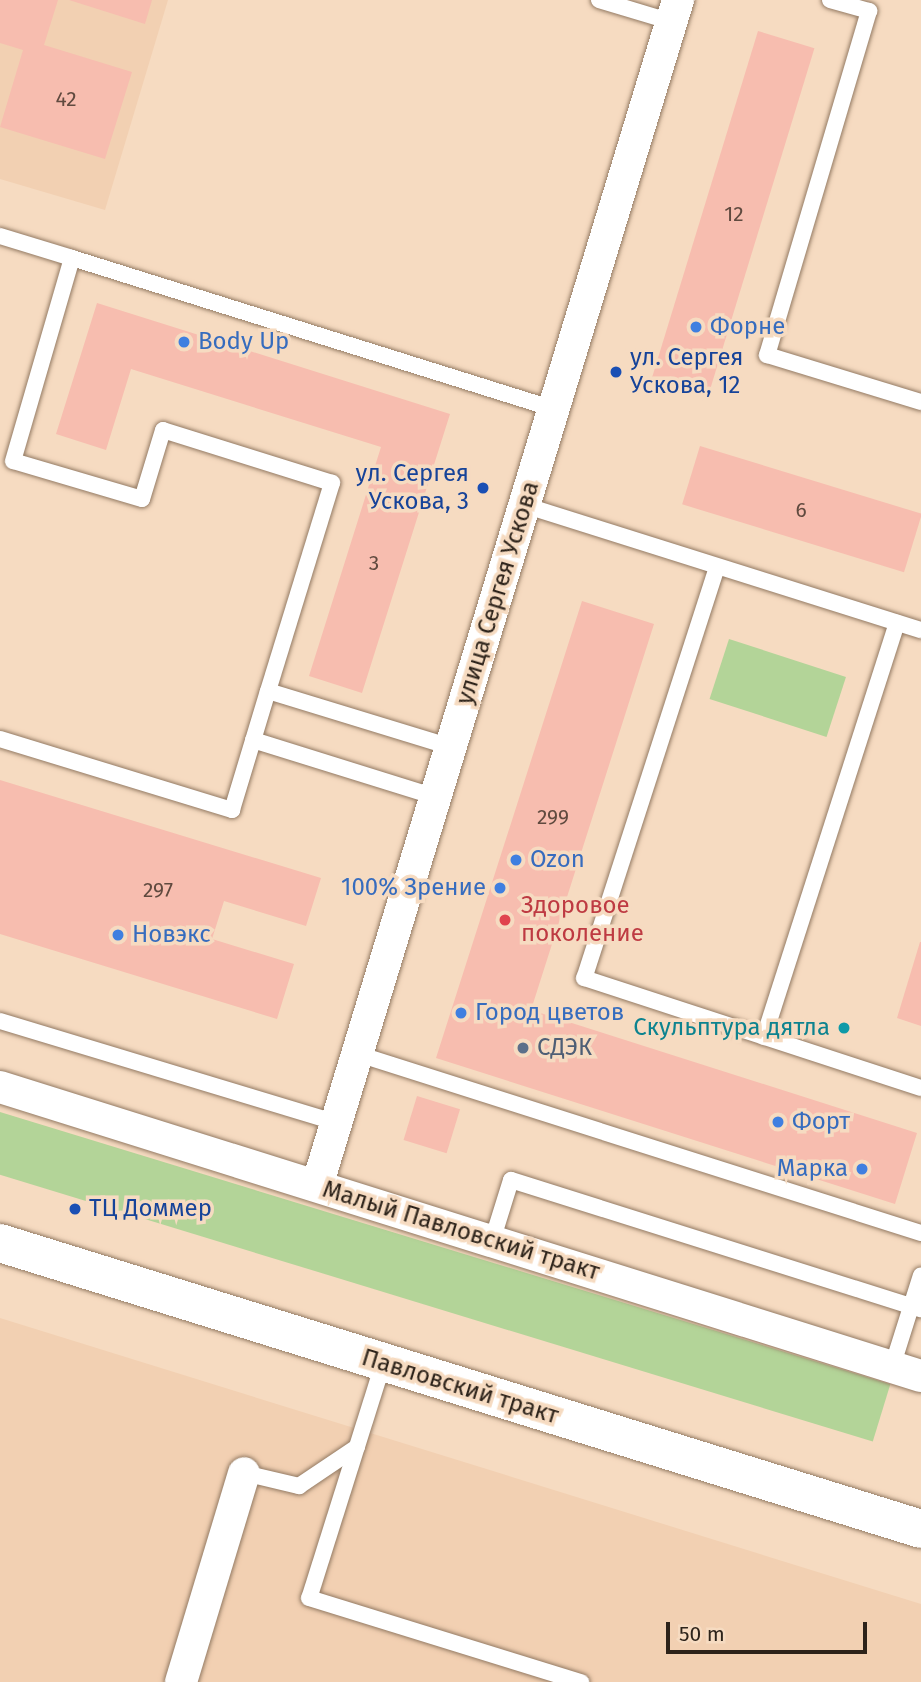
<!DOCTYPE html>
<html>
<head>
<meta charset="utf-8">
<style>
	body { margin:0 }
	#map { position:relative; width:921px; height:1682px; overflow:hidden; background:#f6dbc1; font-family:"Fira Sans",sans-serif }
	div>[style] { position:absolute }
	.built>* { inset:0; background:#f2d0b2 }
	.green>* { inset:0; background:#b3d498; transform-origin:0 0 }
	.building>* { inset:0; background:#f7bdaf; transform-origin:0 0 }
	.roads { filter:drop-shadow(0 0 2px #937a63) drop-shadow(0 0 2px #937a63) }
	.service>* { height:16px; margin:-8px; padding:0 8px; transform-origin:8px; border-radius:8px; background:#fff }
	.minor>* { height:32px; margin:-16px; padding:0 16px; transform-origin:16px; border-radius:16px; background:#fff }
	.primary>* { height:38px; margin:-19px; padding:0 19px; transform-origin:19px; border-radius:19px; background:#fff }
	.dots>* { width:19px; height:19px; translate:-50% -50%; box-sizing:border-box; border:4px solid #f6dbc1; border-radius:50% }
	span { translate:-50% -50%; white-space:nowrap; text-align:center; line-height:1.15; -webkit-text-stroke:7px #f6dbc1; paint-order:stroke }
	.number-label { font-size:21px; color:#604a3f }
	.number-label span { -webkit-text-stroke-width:0 }
	.shop-label { font-size:24px; color:#366cbe }
	.left { translate:0 -50%; text-align:left }
	.right { translate:-100% -50%; text-align:right }
	.transit-label { font-size:24px; color:#164399 }
	.street-label { font-size:24px; color:#2d231a }
	.health-label { font-size:24px; color:#be3a42 }
	.culture-label { font-size:24px; color:#0d838f }
	.service-label { font-size:24px; color:#4e5e75 }
	.scale { position:absolute; left:666px; top:1622px; width:201px; height:32px; box-sizing:border-box; border:4px solid #2d231a; border-top:0; padding-left:9px; font-size:21px; line-height:24px; white-space:nowrap; color:#2d231a; -webkit-text-stroke:5px #f6dbc1; paint-order:stroke }
</style>
</head>
<body>
<div id="map">
	<div class="built">
		<i style="clip-path:polygon(0 0,168px 0,105px 210px,0 179px)"></i>
		<i style="clip-path:polygon(0 1318px,921px 1604px,921px 1682px,0 1682px)"></i>
	</div>
	<div class="green">
		<i style="left:729px;top:639px;width:123px;height:63px;rotate:18deg"></i>
		<i style="left:0;top:1112px;width:931px;height:60px;rotate:17deg"></i>
	</div>
	<div class="building">
		<i style="clip-path:polygon(0 0,58px 0,44px 45px,132px 72px,105px 159px,0 127px,23px 50px,0 43px)"></i>
		<i style="clip-path:polygon(69px 0,152px 0,145px 24px)"></i>
		<i style="left:758px;top:31px;width:59px;height:364px;rotate:17deg"></i>
		<i style="clip-path:polygon(97px 303px,450px 414px,362px 693px,309px 676px,381px 447px,131px 369px,106px 450px,56px 434px)"></i>
		<i style="left:700px;top:446px;width:232px;height:61px;rotate:17deg"></i>
		<i style="clip-path:polygon(582px 601px,654px 624px,531px 1010px,917px 1133px,895px 1204px,436px 1058px)"></i>
		<i style="clip-path:polygon(0 780px,321px 878px,306px 926px,224px 901px,212px 939px,294px 964px,277px 1019px,0 934px)"></i>
		<i style="clip-path:polygon(920px 942px,921px 942px,921px 1026px,897px 1018px)"></i>
		<i style="left:417px;top:1096px;width:45px;height:46px;rotate:17deg"></i>
	</div>
	<div class="roads">
		<div class="service">
			<i style="left:599px;top:0;width:76px;rotate:16.8deg"></i>
			<i style="left:830px;top:0;width:41px;rotate:15.8deg"></i>
			<i style="left:869px;top:11px;width:359px;rotate:106.5deg"></i>
			<i style="left:767px;top:355px;width:161px;rotate:17deg"></i>
			<i style="left:0;top:236px;width:75px;rotate:17deg"></i>
			<i style="left:524px;top:505px;width:416px;rotate:17.5deg"></i>
			<i style="left:717px;top:567px;width:432px;rotate:107.9deg"></i>
			<i style="left:584px;top:978px;width:354px;rotate:18.1deg"></i>
			<i style="left:0;top:739px;width:243px;rotate:17deg"></i>
			<i style="left:232px;top:810px;width:124px;rotate:-73.2deg"></i>
			<i style="left:253px;top:740px;width:192px;rotate:17.3deg"></i>
			<i style="left:451px;top:747px;width:191px;rotate:-163deg"></i>
			<i style="left:268px;top:691px;width:218px;rotate:-72.9deg"></i>
			<i style="left:332px;top:483px;width:177px;rotate:-162.6deg"></i>
			<i style="left:163px;top:430px;width:72px;rotate:106.9deg"></i>
			<i style="left:142px;top:499px;width:134px;rotate:-163.6deg"></i>
			<i style="left:13px;top:461px;width:211px;rotate:-73.8deg"></i>
			<i style="left:72px;top:258px;width:505px;rotate:17.39deg"></i>
			<i style="left:0;top:1021px;width:352px;rotate:16.8deg"></i>
			<i style="left:764px;top:1037px;width:435px;rotate:-72.2deg"></i>
			<i style="left:358px;top:1054px;width:591px;rotate:17.64deg"></i>
			<i style="left:492px;top:1241px;width:64px;rotate:-72.7deg"></i>
			<i style="left:511px;top:1180px;width:430px;rotate:17.5deg"></i>
			<i style="left:383px;top:1364px;width:245px;rotate:107.5deg"></i>
			<i style="left:309px;top:1598px;width:285px;rotate:17.2deg"></i>
			<i style="left:892px;top:1367px;width:96px;rotate:-72.5deg"></i>
			<i style="left:244px;top:1473px;width:57px;rotate:13.3deg"></i>
			<i style="left:299px;top:1486px;width:70px;rotate:-33.9deg"></i>
		</div>
		<div class="minor">
			<i style="left:0;top:1087px;width:965px;rotate:17.42deg"></i>
			<i style="left:317px;top:1186px;width:1240px;rotate:-73.07deg"></i>
			<i style="left:181px;top:1682px;width:218px;rotate:-73.2deg"></i>
		</div>
		<div class="primary">
			<i style="left:0;top:1243px;width:964px;rotate:17.25deg"></i>
		</div>
	</div>
	<div class="dots">
		<i style="left:696px;top:327px;background:#3f7fe0"></i>
		<i style="left:184px;top:342px;background:#3f7fe0"></i>
		<i style="left:616px;top:372px;background:#1a4fb4"></i>
		<i style="left:483px;top:488px;background:#1a4fb4"></i>
		<i style="left:516px;top:860px;background:#3f7fe0"></i>
		<i style="left:500px;top:888px;background:#3f7fe0"></i>
		<i style="left:505px;top:920px;background:#e0444e"></i>
		<i style="left:118px;top:935px;background:#3f7fe0"></i>
		<i style="left:461px;top:1013px;background:#3f7fe0"></i>
		<i style="left:844px;top:1028px;background:#0f9aa8"></i>
		<i style="left:523px;top:1048px;background:#5c6f8a"></i>
		<i style="left:778px;top:1122px;background:#3f7fe0"></i>
		<i style="left:862px;top:1169px;background:#3f7fe0"></i>
		<i style="left:75px;top:1209px;background:#1a4fb4"></i>
	</div>
	<div class="number-label">
		<span style="left:66px;top:99px">42</span>
		<span style="left:734px;top:214px">12</span>
		<span style="left:801px;top:510px">6</span>
		<span style="left:374px;top:563px">3</span>
		<span style="left:553px;top:817px">299</span>
		<span style="left:158px;top:890px">297</span>
	</div>
	<div class="shop-label">
		<span class="left" style="left:710px;top:327px">Форне</span>
		<span class="left" style="left:198px;top:342px">Body Up</span>
		<span class="left" style="left:530px;top:860px">Ozon</span>
		<span class="right" style="left:486px;top:888px">100% Зрение</span>
		<span class="left" style="left:132px;top:935px">Новэкс</span>
		<span class="left" style="left:475px;top:1013px">Город цветов</span>
		<span class="left" style="left:792px;top:1122px">Форт</span>
		<span class="right" style="left:848px;top:1169px">Марка</span>
	</div>
	<div class="transit-label">
		<span class="left" style="left:630px;top:372px">ул. Сергея<br>Ускова, 12</span>
		<span class="right" style="left:469px;top:488px">ул. Сергея<br>Ускова, 3</span>
		<span class="left" style="left:89px;top:1209px">ТЦ Доммер</span>
	</div>
	<div class="street-label">
		<span style="left:498px;top:593px;rotate:-73deg">улица Сергея Ускова</span>
		<span style="left:461px;top:1231px;rotate:17deg">Малый Павловский тракт</span>
		<span style="left:460px;top:1387px;rotate:17deg">Павловский тракт</span>
	</div>
	<div class="health-label">
		<span class="left" style="left:521px;top:920px">Здоровое<br>поколение</span>
	</div>
	<div class="culture-label">
		<span class="right" style="left:830px;top:1028px">Скульптура дятла</span>
	</div>
	<div class="service-label">
		<span class="left" style="left:537px;top:1048px">СДЭК</span>
	</div>
	<div class="scale">50 m</div>
</div>
</body>
</html>
